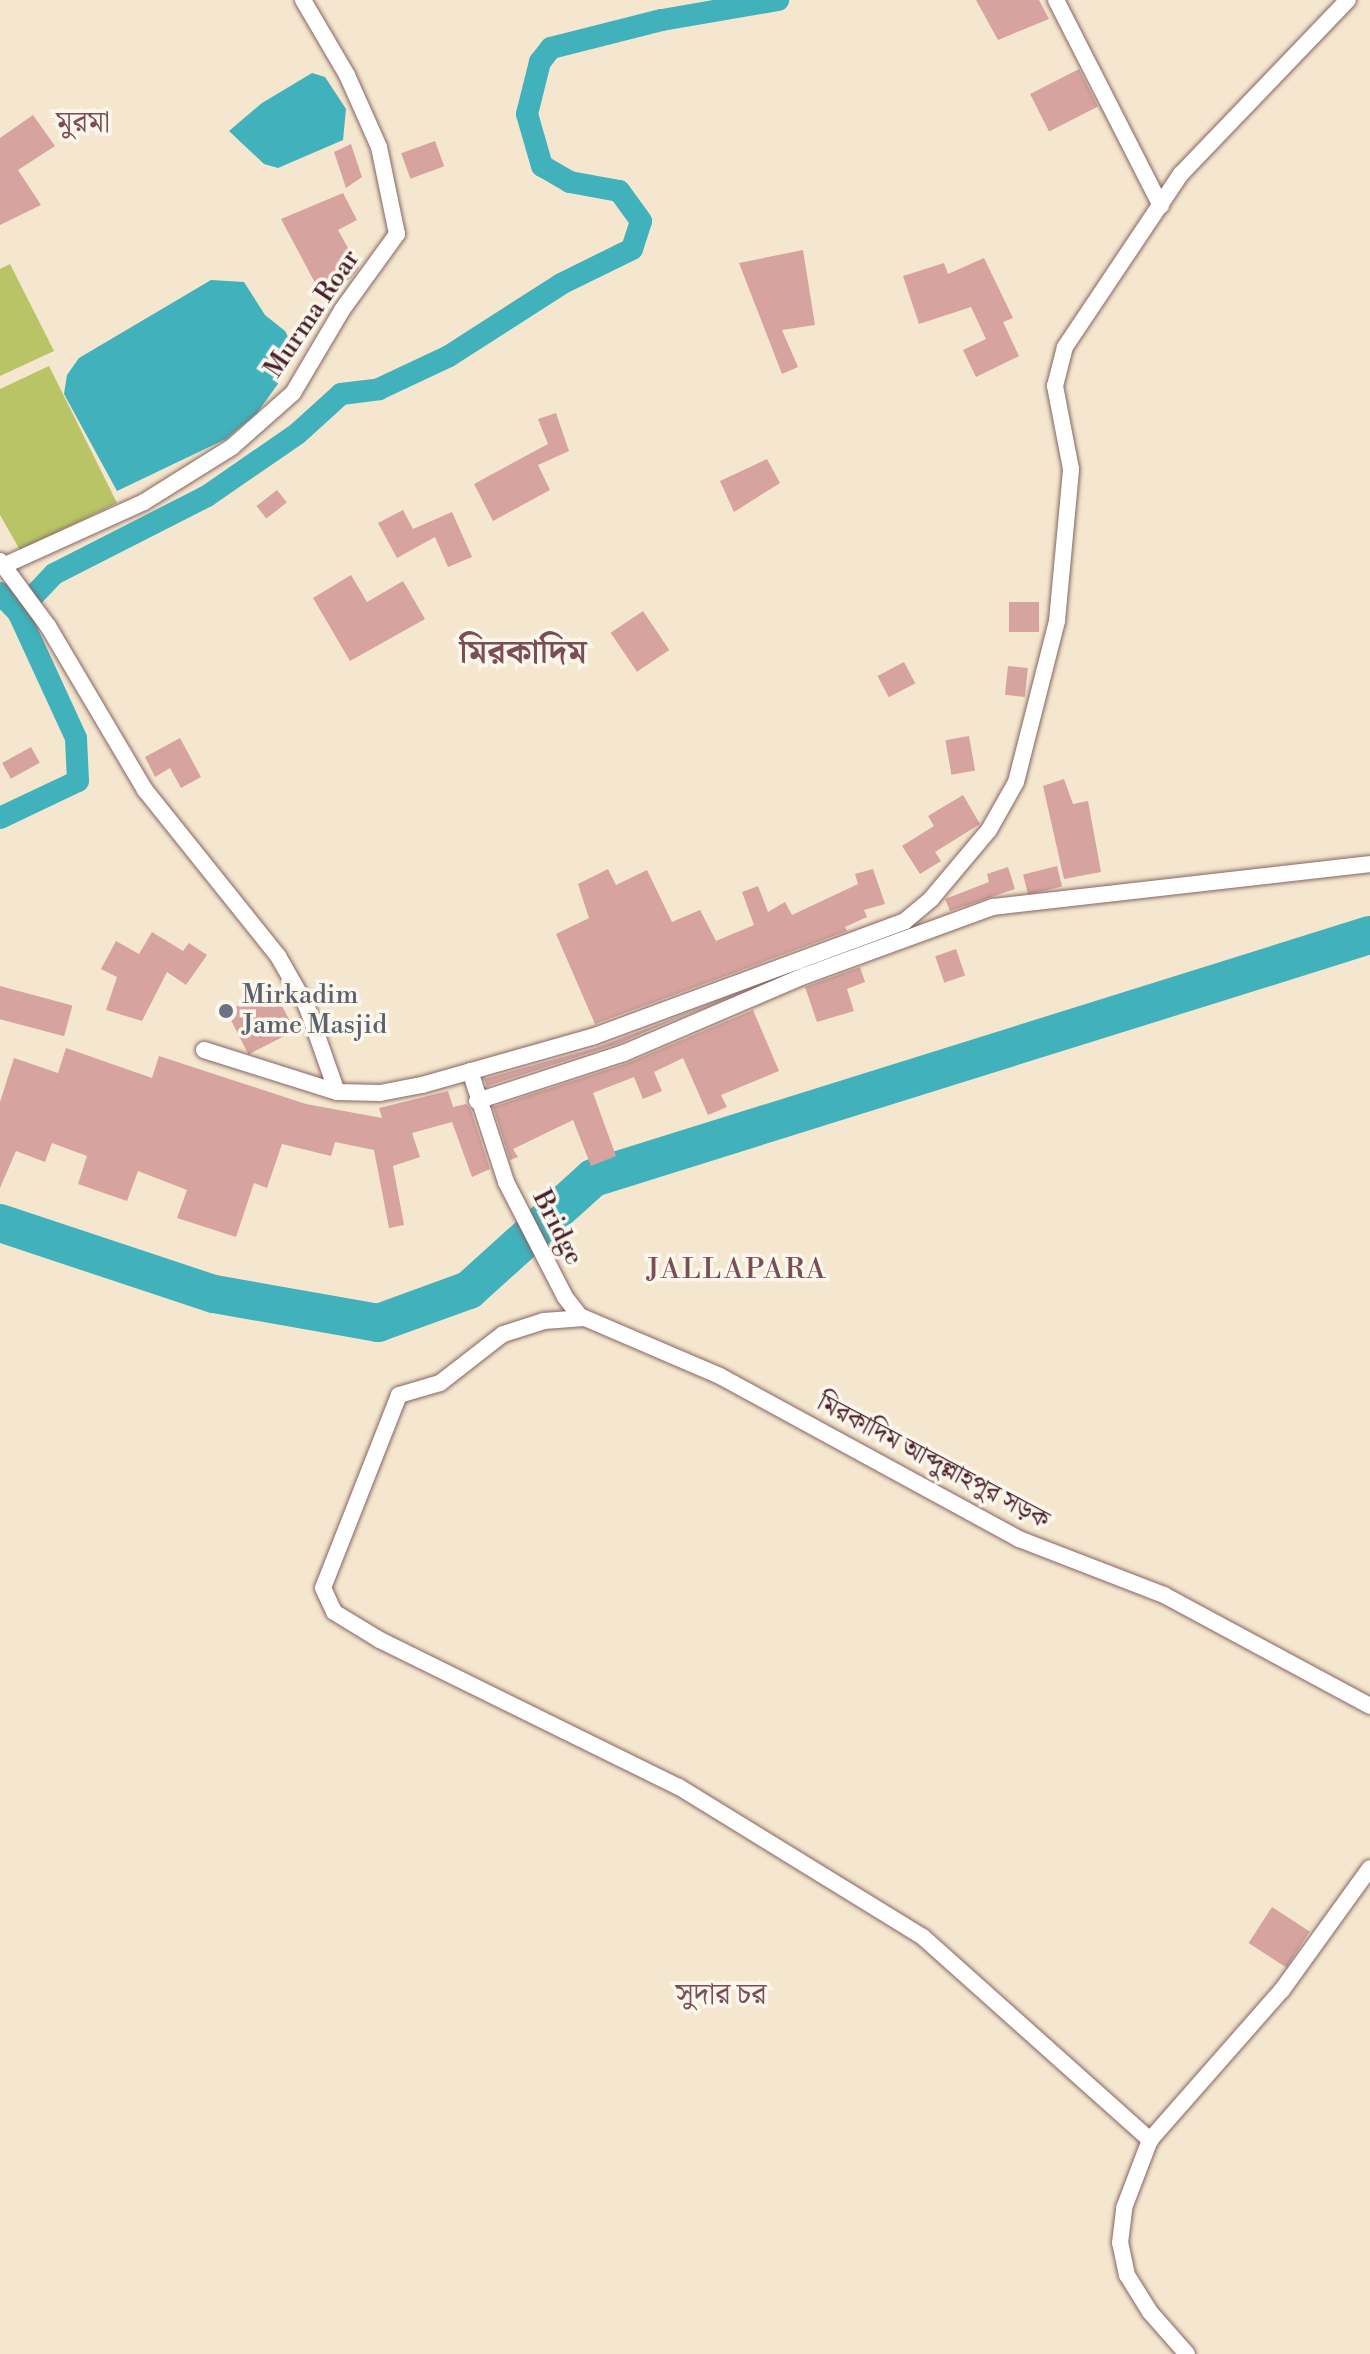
<!DOCTYPE html>
<html>
<head>
<meta charset="utf-8">
<style>
	body { margin:0 }
	#map { position:relative; width:1370px; height:2354px; overflow:hidden; background:#f5e7cf; font-family:"Libre Bodoni","Noto Serif Bengali",serif }
	div>[style] { position:absolute }
	.green>* { inset:0; background:#b8c465 }
	.water>* { inset:0; background:#41b1bb }
	.canal>* { height:22px; margin:-11px; padding:0 11px; transform-origin:11px; border-radius:11px; background:#41b1bb }
	.river>* { height:38px; margin:-19px; padding:0 19px; transform-origin:19px; border-radius:19px; background:#41b1bb }
	.building>* { inset:0; background:#d6a39f; transform-origin:0 0 }
	.roads { filter:drop-shadow(0 0 2px #866564) drop-shadow(0 0 2px #866564) }
	.minor>* { height:16px; margin:-8px; padding:0 8px; transform-origin:8px; border-radius:8px; background:#fff }
	.dots>* { width:22px; height:22px; translate:-50% -50%; box-sizing:border-box; border:4px solid #fbf7ec; border-radius:50% }
	span { translate:-50% -50%; white-space:nowrap; text-align:center; line-height:1.15; -webkit-text-stroke:7px #fbf7ec; paint-order:stroke }
	.street-label { font-size:26px; color:#4a1f2b }
	.worship-label { font-size:26px; color:#5b616d }
	.left { translate:0 -50%; text-align:left }
	.neighbourhood-label { font-size:28px; color:#7b4d54; letter-spacing:2px }
	.quarter-label { font-size:30px; color:#7b4d54 }
	.district-label { font-size:34px; color:#7b4d54; font-weight:700 }
</style>
</head>
<body>
<div id="map">
	<div class="green">
		<i style="clip-path:polygon(10px 264px,54px 351px,0 376px,0 269px)"></i>
		<i style="clip-path:polygon(49px 366px,117px 503px,20px 550px,0 515px,0 389px)"></i>
	</div>
	<div class="water">
		<i style="clip-path:polygon(312px 73px,325px 77px,346px 109px,343px 140px,278px 168px,264px 164px,229px 131px,262px 103px)"></i>
		<i style="clip-path:polygon(211px 280px,244px 282px,265px 315px,285px 331px,294px 348px,280px 381px,257px 413px,226px 439px,117px 491px,64px 394px,67px 375px,79px 358px)"></i>
	</div>
	<div class="canal">
		<i style="left:0;top:593px;width:26px;rotate:47deg"></i>
		<i style="left:0;top:818px;width:86px;rotate:-25.4deg"></i>
		<i style="left:78px;top:781px;width:43px;rotate:-92.7deg"></i>
		<i style="left:76px;top:738px;width:139px;rotate:-114.7deg"></i>
		<i style="left:18px;top:612px;width:52px;rotate:-46.5deg"></i>
		<i style="left:54px;top:574px;width:172px;rotate:-27deg"></i>
		<i style="left:207px;top:496px;width:109px;rotate:-34.6deg"></i>
		<i style="left:297px;top:434px;width:59px;rotate:-42.3deg"></i>
		<i style="left:341px;top:394px;width:38px;rotate:-7deg"></i>
		<i style="left:379px;top:389px;width:77px;rotate:-25.2deg"></i>
		<i style="left:449px;top:356px;width:133px;rotate:-32.7deg"></i>
		<i style="left:561px;top:284px;width:79px;rotate:-26.2deg"></i>
		<i style="left:632px;top:249px;width:29px;rotate:-72deg"></i>
		<i style="left:641px;top:221px;width:37px;rotate:-126deg"></i>
		<i style="left:619px;top:191px;width:50px;rotate:-169.6deg"></i>
		<i style="left:570px;top:182px;width:32px;rotate:-150deg"></i>
		<i style="left:542px;top:166px;width:54px;rotate:-106.1deg"></i>
		<i style="left:527px;top:114px;width:54px;rotate:-76deg"></i>
		<i style="left:540px;top:62px;width:18px;rotate:-52deg"></i>
		<i style="left:551px;top:48px;width:114px;rotate:-14.2deg"></i>
		<i style="left:662px;top:20px;width:118px;rotate:-9.8deg"></i>
	</div>
	<div class="river">
		<i style="left:0;top:1223px;width:225px;rotate:18.4deg"></i>
		<i style="left:214px;top:1294px;width:167px;rotate:10deg"></i>
		<i style="left:378px;top:1323px;width:97px;rotate:-19.9deg"></i>
		<i style="left:469px;top:1290px;width:167px;rotate:-42.1deg"></i>
		<i style="left:593px;top:1178px;width:814px;rotate:-17.37deg"></i>
	</div>
	<div class="building">
		<i style="clip-path:polygon(976px 0,1039px 0,1049px 19px,998px 40px)"></i>
		<i style="left:1079px;top:69px;width:42px;height:55px;rotate:63deg"></i>
		<i style="clip-path:polygon(33px 115px,55px 146px,18px 170px,41px 205px,0 225px,0 138px)"></i>
		<i style="left:435px;top:141px;width:27px;height:36px;rotate:70deg"></i>
		<i style="clip-path:polygon(351px 144px,362px 177px,346px 188px,334px 152px)"></i>
		<i style="clip-path:polygon(343px 193px,357px 220px,338px 230px,359px 268px,351px 278px,321px 294px,281px 219px)"></i>
		<i style="clip-path:polygon(803px 250px,815px 325px,782px 330px,798px 367px,782px 374px,739px 263px)"></i>
		<i style="clip-path:polygon(984px 258px,1013px 318px,1003px 322px,1019px 356px,976px 377px,963px 350px,986px 339px,971px 307px,919px 324px,903px 276px,944px 263px,948px 274px)"></i>
		<i style="clip-path:polygon(556px 413px,569px 451px,538px 465px,550px 490px,493px 521px,474px 484px,548px 444px,538px 419px)"></i>
		<i style="clip-path:polygon(767px 459px,780px 483px,734px 512px,720px 481px)"></i>
		<i style="left:277px;top:490px;width:16px;height:26px;rotate:52deg"></i>
		<i style="clip-path:polygon(403px 510px,413px 529px,452px 512px,472px 557px,448px 567px,435px 537px,397px 558px,378px 523px)"></i>
		<i style="clip-path:polygon(351px 575px,367px 602px,403px 581px,425px 619px,350px 661px,313px 598px)"></i>
		<i style="left:1009px;top:602px;width:30px;height:30px"></i>
		<i style="left:643px;top:611px;width:47px;height:39px;rotate:56deg"></i>
		<i style="left:904px;top:662px;width:24px;height:30px;rotate:62deg"></i>
		<i style="left:1008px;top:666px;width:20px;height:29px;rotate:6deg"></i>
		<i style="left:969px;top:736px;width:35px;height:24px;rotate:80deg"></i>
		<i style="clip-path:polygon(180px 738px,201px 777px,181px 788px,170px 768px,155px 777px,145px 757px)"></i>
		<i style="left:31px;top:747px;width:18px;height:33px;rotate:61deg"></i>
		<i style="clip-path:polygon(1064px 779px,1073px 804px,1088px 801px,1101px 872px,1064px 879px,1043px 786px)"></i>
		<i style="clip-path:polygon(963px 795px,980px 824px,935px 852px,941px 861px,920px 874px,902px 846px,934px 826px,928px 816px)"></i>
		<i style="left:1057px;top:866px;width:21px;height:35px;rotate:76deg"></i>
		<i style="clip-path:polygon(1008px 867px,1015px 889px,950px 911px,945px 899px,989px 882px,987px 874px)"></i>
		<i style="clip-path:polygon(608px 869px,616px 885px,647px 870px,672px 922px,700px 910px,716px 941px,754px 925px,742px 892px,758px 886px,768px 912px,785px 902px,792px 915px,858px 884px,855px 874px,873px 869px,885px 904px,864px 910px,867px 917px,845px 927px,847px 931px,595px 1024px,556px 934px,589px 918px,578px 884px)"></i>
		<i style="clip-path:polygon(152px 932px,183px 951px,189px 943px,207px 955px,186px 985px,167px 972px,142px 1021px,106px 1010px,117px 977px,101px 969px,116px 941px,139px 954px)"></i>
		<i style="left:956px;top:949px;width:28px;height:22px;rotate:71deg"></i>
		<i style="clip-path:polygon(860px 967px,865px 982px,847px 989px,854px 1011px,817px 1022px,805px 987px)"></i>
		<i style="left:0;top:986px;width:75px;height:32px;rotate:15deg"></i>
		<i style="left:273px;top:988px;width:48px;height:52px;rotate:63deg"></i>
		<i style="clip-path:polygon(753px 1010px,779px 1071px,721px 1095px,727px 1107px,708px 1115px,683px 1058px,654px 1072px,662px 1091px,643px 1099px,634px 1077px,593px 1093px,616px 1156px,591px 1166px,573px 1120px,513px 1149px,518px 1157px,510px 1160px,493px 1107px,628px 1063px)"></i>
		<i style="clip-path:polygon(686px 1014px,620px 1043px,487px 1086px,484px 1079px,595px 1048px)"></i>
		<i style="clip-path:polygon(66px 1048px,152px 1078px,159px 1056px,306px 1104px,382px 1118px,379px 1108px,448px 1091px,453px 1107px,466px 1104px,471px 1110px,490px 1169px,472px 1177px,452px 1122px,412px 1133px,420px 1157px,393px 1166px,404px 1225px,389px 1228px,374px 1150px,335px 1142px,331px 1156px,282px 1144px,267px 1188px,254px 1183px,236px 1237px,177px 1218px,187px 1190px,138px 1171px,127px 1201px,78px 1184px,87px 1156px,52px 1143px,45px 1162px,16px 1151px,0 1188px,0 1102px,14px 1058px,58px 1073px)"></i>
		<i style="left:1272px;top:1907px;width:45px;height:43px;rotate:33deg"></i>
	</div>
	<div class="roads">
		<div class="minor">
			<i style="left:1056px;top:0;width:231px;rotate:63deg"></i>
			<i style="left:0;top:561px;width:81px;rotate:53.6deg"></i>
			<i style="left:48px;top:626px;width:191px;rotate:59.4deg"></i>
			<i style="left:145px;top:790px;width:213px;rotate:51.3deg"></i>
			<i style="left:278px;top:956px;width:59px;rotate:60.4deg"></i>
			<i style="left:307px;top:1007px;width:90px;rotate:70.6deg"></i>
			<i style="left:337px;top:1092px;width:43px;rotate:1.3deg"></i>
			<i style="left:380px;top:1093px;width:43px;rotate:-10.8deg"></i>
			<i style="left:422px;top:1085px;width:177px;rotate:-15.8deg"></i>
			<i style="left:592px;top:1037px;width:334px;rotate:-20.3deg"></i>
			<i style="left:905px;top:921px;width:34px;rotate:-40deg"></i>
			<i style="left:931px;top:899px;width:90px;rotate:-50deg"></i>
			<i style="left:989px;top:830px;width:55px;rotate:-60.6deg"></i>
			<i style="left:1016px;top:782px;width:166px;rotate:-75.7deg"></i>
			<i style="left:1057px;top:621px;width:153px;rotate:-84.7deg"></i>
			<i style="left:1071px;top:469px;width:85px;rotate:-100.9deg"></i>
			<i style="left:1055px;top:386px;width:40px;rotate:-75.6deg"></i>
			<i style="left:1065px;top:347px;width:208px;rotate:-56.2deg"></i>
			<i style="left:1181px;top:174px;width:241px;rotate:-46.2deg"></i>
			<i style="left:3px;top:566px;width:155px;rotate:-24.4deg"></i>
			<i style="left:144px;top:502px;width:104px;rotate:-32deg"></i>
			<i style="left:232px;top:447px;width:81px;rotate:-41.5deg"></i>
			<i style="left:293px;top:393px;width:96px;rotate:-59.4deg"></i>
			<i style="left:342px;top:310px;width:94px;rotate:-54.1deg"></i>
			<i style="left:397px;top:234px;width:89px;rotate:-101.7deg"></i>
			<i style="left:379px;top:147px;width:79px;rotate:-114deg"></i>
			<i style="left:347px;top:75px;width:87px;rotate:-120.4deg"></i>
			<i style="left:204px;top:1050px;width:139px;rotate:17.5deg"></i>
			<i style="left:470px;top:1071px;width:117px;rotate:72deg"></i>
			<i style="left:506px;top:1182px;width:129px;rotate:62.8deg"></i>
			<i style="left:565px;top:1297px;width:24px;rotate:52deg"></i>
			<i style="left:580px;top:1316px;width:152px;rotate:23.2deg"></i>
			<i style="left:720px;top:1376px;width:341px;rotate:28.6deg"></i>
			<i style="left:1019px;top:1539px;width:155px;rotate:21.1deg"></i>
			<i style="left:1164px;top:1595px;width:234px;rotate:28.3deg"></i>
			<i style="left:477px;top:1101px;width:155px;rotate:-18.1deg"></i>
			<i style="left:624px;top:1053px;width:196px;rotate:-23.2deg"></i>
			<i style="left:804px;top:976px;width:201px;rotate:-20.1deg"></i>
			<i style="left:993px;top:907px;width:379px;rotate:-6.5deg"></i>
			<i style="left:584px;top:1318px;width:40px;rotate:175.7deg"></i>
			<i style="left:544px;top:1321px;width:43px;rotate:162.4deg"></i>
			<i style="left:503px;top:1334px;width:80px;rotate:142.1deg"></i>
			<i style="left:440px;top:1383px;width:43px;rotate:163.7deg"></i>
			<i style="left:399px;top:1395px;width:207px;rotate:111.5deg"></i>
			<i style="left:323px;top:1588px;width:26px;rotate:65deg"></i>
			<i style="left:334px;top:1612px;width:54px;rotate:31.3deg"></i>
			<i style="left:380px;top:1640px;width:333px;rotate:26.2deg"></i>
			<i style="left:679px;top:1787px;width:286px;rotate:31.6deg"></i>
			<i style="left:923px;top:1937px;width:305px;rotate:41.8deg"></i>
			<i style="left:1187px;top:2354px;width:56px;rotate:-131.4deg"></i>
			<i style="left:1150px;top:2312px;width:44px;rotate:-121.9deg"></i>
			<i style="left:1127px;top:2275px;width:33px;rotate:-102deg"></i>
			<i style="left:1120px;top:2243px;width:35px;rotate:-83deg"></i>
			<i style="left:1124px;top:2208px;width:73px;rotate:-69.1deg"></i>
			<i style="left:1150px;top:2140px;width:200px;rotate:-48.7deg"></i>
			<i style="left:1282px;top:1990px;width:150px;rotate:-54.2deg"></i>
		</div>
	</div>
	<div class="dots">
		<i style="left:226px;top:1011px;background:#6b7280"></i>
	</div>
	<div class="street-label">
		<span style="left:313px;top:314px;rotate:-56deg">Murma Roar</span>
		<span style="left:557px;top:1228px;rotate:63deg">Bridge</span>
		<span style="left:933px;top:1462px;rotate:28deg">মিরকাদিম আব্দুল্লাহপুর সড়ক</span>
	</div>
	<div class="worship-label">
		<span class="left" style="left:242px;top:1011px">Mirkadim<br>Jame Masjid</span>
	</div>
	<div class="neighbourhood-label">
		<span style="left:737px;top:1270px">JALLAPARA</span>
	</div>
	<div class="quarter-label">
		<span style="left:83px;top:123px">মুরমা</span>
		<span style="left:721px;top:1995px">সুদার চর</span>
	</div>
	<div class="district-label">
		<span style="left:523px;top:654px">মিরকাদিম</span>
	</div>
</div>
</body>
</html>
